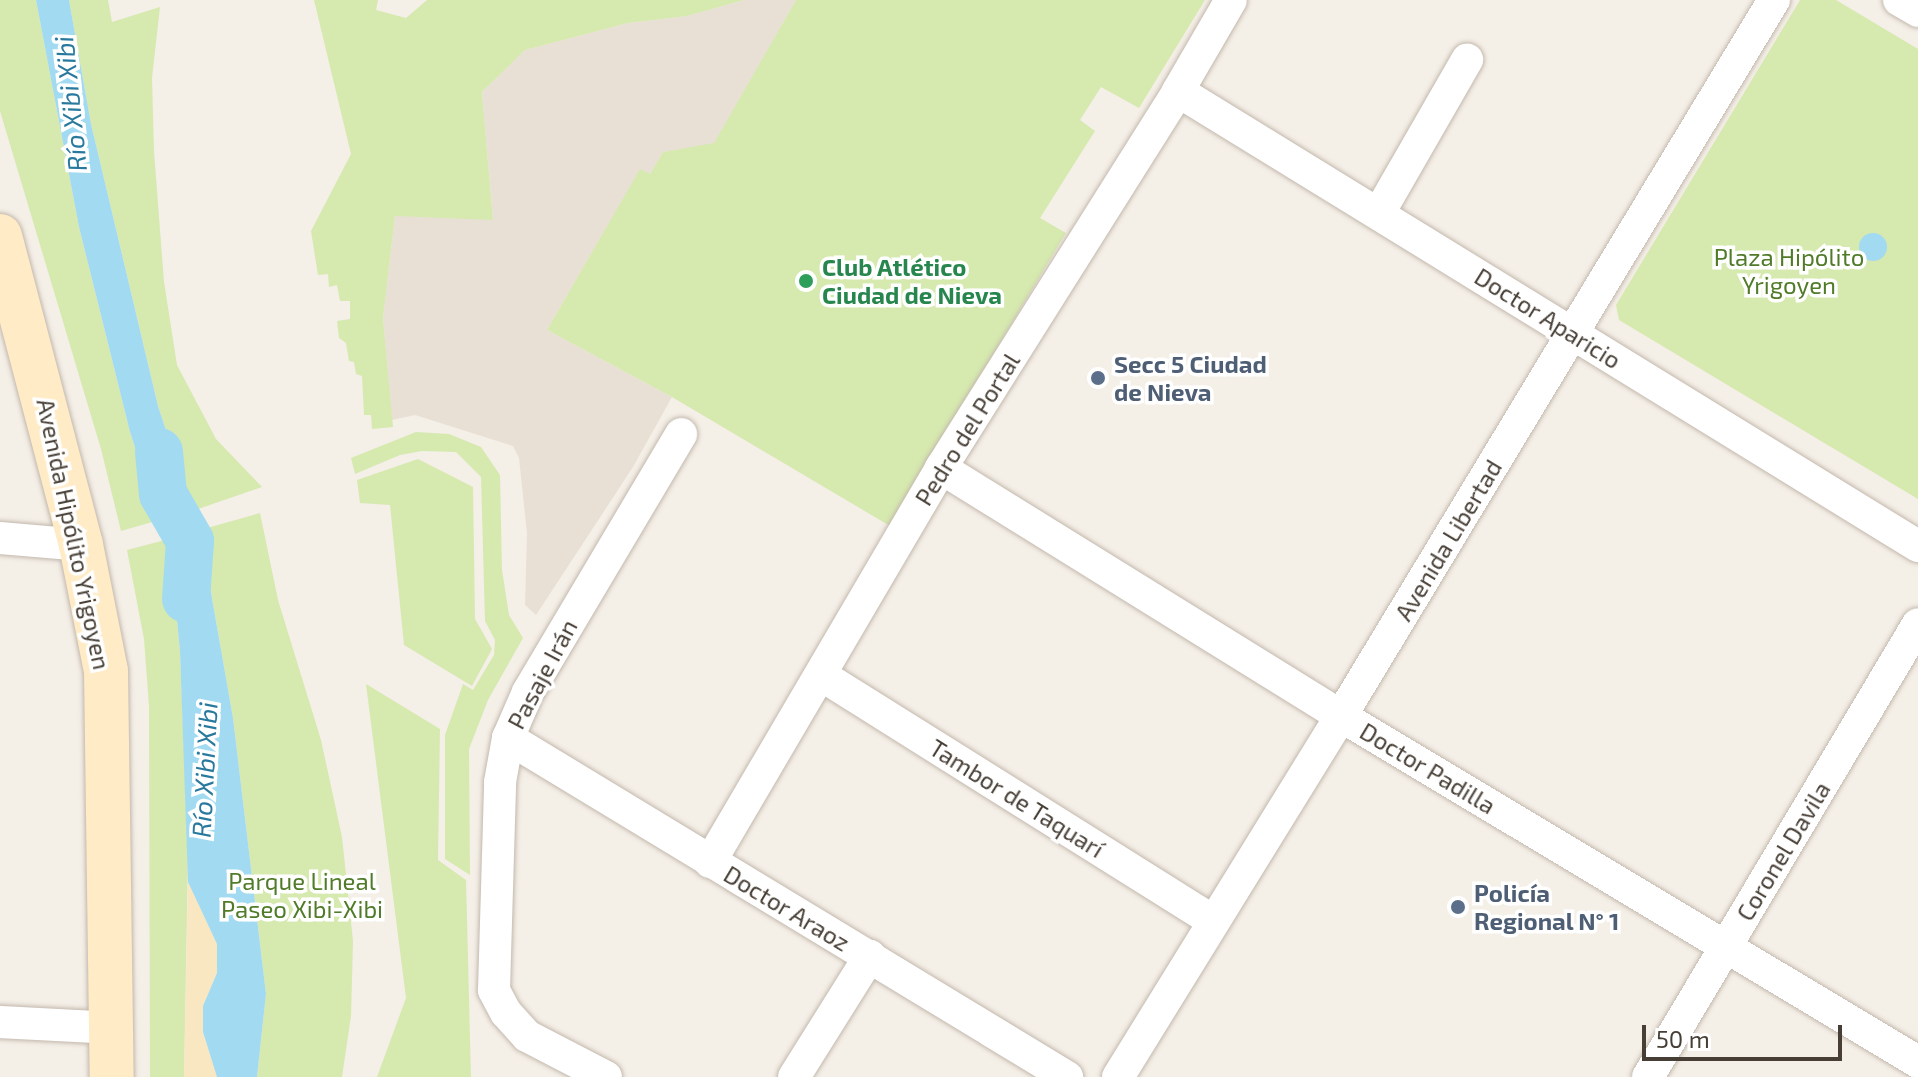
<!DOCTYPE html>
<html>
<head>
<meta charset="utf-8">
<style>
	body { margin:0 }
	#map { position:relative; width:1918px; height:1077px; overflow:hidden; background:#f4efe7; font-family:"Exo 2",sans-serif }
	div>[style] { position:absolute }
	.residential>* { inset:0; background:#e8e0d5 }
	.green>* { inset:0; background:#d6e9af }
	.sand>* { inset:0; background:#f9e7c2 }
	.water>* { inset:0; background:#a2daf2 }
	.round { border-radius:50% }
	.river>* { height:48px; margin:-24px; padding:0 24px; transform-origin:24px; border-radius:24px; background:#a2daf2 }
	.roads { filter:drop-shadow(0 0 2px #c3b8ad) drop-shadow(0 0 2px #c3b8ad) }
	.street>* { height:32px; margin:-16px; padding:0 16px; transform-origin:16px; border-radius:16px; background:#fff }
	.secondary>* { height:44px; margin:-22px; padding:0 22px; transform-origin:22px; border-radius:22px; background:#ffebc6 }
	.dots>* { width:22px; height:22px; translate:-50% -50%; box-sizing:border-box; border:4px solid #fff; border-radius:50% }
	span { translate:-50% -50%; white-space:nowrap; text-align:center; line-height:1.15; -webkit-text-stroke:7px #fff; paint-order:stroke }
	.park-label { font-size:24px; color:#507b28 }
	.leisure-label { font-size:24px; color:#27864d; font-weight:700 }
	.left { translate:0 -50%; text-align:left }
	.street-label { font-size:24px; color:#473f36 }
	.service-label { font-size:24px; color:#4e5e75; font-weight:700 }
	.water-label { font-size:26px; color:#28799d; font-style:italic }
	.scale { position:absolute; left:1642px; top:1025px; width:200px; height:36px; box-sizing:border-box; border:4px solid #473f36; border-top:0; padding-left:10px; font-size:24px; line-height:28px; white-space:nowrap; color:#473f36; -webkit-text-stroke:6px #fff; paint-order:stroke }
</style>
</head>
<body>
<div id="map">
	<div class="residential">
		<i style="clip-path:polygon(744px 0,796px 0,714px 144px,663px 152px,650px 174px,640px 170px,547px 330px,672px 397px,633px 467px,536px 615px,525px 605px,527px 533px,519px 458px,513px 446px,415px 415px,392px 420px,383px 318px,395px 215px,493px 219px,482px 92px,525px 50px,628px 23px,687px 16px)"></i>
	</div>
	<div class="green">
		<i style="clip-path:polygon(0 0,36px 0,79px 227px,130px 432px,159px 520px,121px 531px,101px 449px,0 111px)"></i>
		<i style="clip-path:polygon(69px 0,108px 0,112px 22px,160px 7px,152px 78px,154px 151px,164px 282px,177px 365px,216px 439px,262px 487px,198px 509px,182px 479px,158px 406px,91px 124px)"></i>
		<i style="clip-path:polygon(314px 0,378px 0,376px 10px,406px 18px,427px 0,744px 0,687px 16px,628px 23px,525px 50px,482px 92px,493px 220px,395px 216px,383px 318px,393px 427px,372px 429px,371px 415px,364px 415px,362px 376px,356px 374px,354px 362px,349px 361px,346px 343px,339px 338px,337px 321px,350px 319px,350px 301px,340px 301px,337px 285px,329px 287px,328px 274px,318px 275px,311px 231px,351px 154px)"></i>
		<i style="clip-path:polygon(796px 0,1205px 0,1139px 108px,1101px 87px,1080px 120px,1095px 131px,1040px 218px,1066px 233px,890px 526px,672px 397px,547px 330px,640px 169px,650px 174px,663px 152px,714px 143px)"></i>
		<i style="clip-path:polygon(1800px 0,1836px 0,1918px 49px,1918px 499px,1619px 320px,1616px 305px)"></i>
		<i style="clip-path:polygon(416px 432px,449px 434px,481px 447px,500px 475px,502px 570px,509px 615px,523px 638px,488px 700px,469px 749px,470px 875px,445px 859px,445px 735px,463px 684px,473px 690px,494px 655px,495px 640px,485px 621px,481px 477px,456px 452px,422px 451px,400px 455px,355px 474px,351px 458px)"></i>
		<i style="clip-path:polygon(418px 459px,473px 487px,475px 619px,492px 649px,472px 686px,404px 645px,390px 505px,360px 503px,357px 480px)"></i>
		<i style="clip-path:polygon(260px 513px,278px 600px,321px 740px,342px 837px,353px 941px,351px 1016px,342px 1077px,257px 1077px,266px 994px,233px 718px,200px 530px)"></i>
		<i style="clip-path:polygon(169px 539px,180px 651px,188px 855px,184px 1077px,150px 1077px,149px 706px,144px 639px,127px 550px)"></i>
		<i style="clip-path:polygon(366px 684px,440px 729px,438px 860px,466px 880px,471px 1077px,377px 1077px,406px 998px)"></i>
	</div>
	<div class="sand">
		<i style="clip-path:polygon(188px 882px,217px 944px,217px 973px,203px 1006px,203px 1032px,217px 1077px,184px 1077px)"></i>
	</div>
	<div class="water">
		<i style="clip-path:polygon(36px 0,69px 0,91px 124px,158px 406px,182px 479px,198px 509px,159px 520px,130px 432px,79px 227px)"></i>
		<i class="round" style="left:1859px;top:233px;width:28px;height:28px"></i>
		<i style="clip-path:polygon(200px 530px,233px 718px,266px 994px,257px 1077px,217px 1077px,203px 1032px,203px 1006px,217px 973px,217px 944px,188px 882px,180px 651px,169px 539px)"></i>
	</div>
	<div class="river">
		<i style="left:159px;top:452px;width:42px;rotate:84.6deg"></i>
		<i style="left:163px;top:494px;width:54px;rotate:60.1deg"></i>
		<i style="left:190px;top:541px;width:58px;rotate:93.9deg"></i>
	</div>
	<div class="roads">
		<div class="street">
			<i style="left:1899px;top:0;width:22px;rotate:30deg"></i>
			<i style="left:1178px;top:91px;width:869px;rotate:31.59deg"></i>
			<i style="left:1379px;top:213px;width:177px;rotate:-60.1deg"></i>
			<i style="left:941px;top:468px;width:471px;rotate:31.8deg"></i>
			<i style="left:1341px;top:716px;width:673px;rotate:30.95deg"></i>
			<i style="left:0;top:538px;width:81px;rotate:4.9deg"></i>
			<i style="left:821px;top:675px;width:461px;rotate:32.1deg"></i>
			<i style="left:508px;top:738px;width:654px;rotate:31.23deg"></i>
			<i style="left:710px;top:862px;width:457px;rotate:-59.6deg"></i>
			<i style="left:941px;top:468px;width:445px;rotate:-57.8deg"></i>
			<i style="left:1178px;top:91px;width:105px;rotate:-59.8deg"></i>
			<i style="left:0;top:1022px;width:113px;rotate:3deg"></i>
			<i style="left:606px;top:1077px;width:89px;rotate:-152.6deg"></i>
			<i style="left:527px;top:1036px;width:31px;rotate:-132deg"></i>
			<i style="left:506px;top:1013px;width:26px;rotate:-118deg"></i>
			<i style="left:494px;top:990px;width:208px;rotate:-88.3deg"></i>
			<i style="left:500px;top:782px;width:45px;rotate:-79.7deg"></i>
			<i style="left:508px;top:738px;width:50px;rotate:-66.5deg"></i>
			<i style="left:528px;top:692px;width:300px;rotate:-59.3deg"></i>
			<i style="left:794px;top:1077px;width:143px;rotate:-57.9deg"></i>
			<i style="left:1118px;top:1077px;width:424px;rotate:-58.3deg"></i>
			<i style="left:1341px;top:716px;width:837px;rotate:-58.84deg"></i>
			<i style="left:1648px;top:1077px;width:527px;rotate:-59.2deg"></i>
		</div>
		<div class="secondary">
			<i style="left:0;top:236px;width:319px;rotate:75.3deg"></i>
			<i style="left:81px;top:545px;width:128px;rotate:78.8deg"></i>
			<i style="left:106px;top:671px;width:406px;rotate:89.2deg"></i>
		</div>
	</div>
	<div class="dots">
		<i style="left:806px;top:281px;background:#2e9e5b"></i>
		<i style="left:1098px;top:378px;background:#5c6f8a"></i>
		<i style="left:1458px;top:907px;background:#5c6f8a"></i>
	</div>
	<div class="park-label">
		<span style="left:1789px;top:271px">Plaza Hipólito<br>Yrigoyen</span>
		<span style="left:302px;top:895px">Parque Lineal<br>Paseo Xibi-Xibi</span>
	</div>
	<div class="leisure-label">
		<span class="left" style="left:822px;top:281px">Club Atlético<br>Ciudad de Nieva</span>
	</div>
	<div class="street-label">
		<span style="left:1548px;top:318px;rotate:32deg">Doctor Aparicio</span>
		<span style="left:967px;top:429px;rotate:-58deg">Pedro del Portal</span>
		<span style="left:74px;top:534px;rotate:78deg">Avenida Hipólito Yrigoyen</span>
		<span style="left:1448px;top:540px;rotate:-59deg">Avenida Libertad</span>
		<span style="left:542px;top:674px;rotate:-62deg">Pasaje Irán</span>
		<span style="left:1428px;top:768px;rotate:31deg">Doctor Padilla</span>
		<span style="left:1017px;top:798px;rotate:32deg">Tambor de Taquarí</span>
		<span style="left:1783px;top:851px;rotate:-59deg">Coronel Davila</span>
		<span style="left:787px;top:908px;rotate:31deg">Doctor Araoz</span>
	</div>
	<div class="service-label">
		<span class="left" style="left:1114px;top:378px">Secc 5 Ciudad<br>de Nieva</span>
		<span class="left" style="left:1474px;top:907px">Policía<br>Regional N° 1</span>
	</div>
	<div class="water-label">
		<span style="left:70px;top:104px;rotate:-96deg">Río Xibi Xibi</span>
		<span style="left:204px;top:770px;rotate:-87deg">Río Xibi Xibi</span>
	</div>
	<div class="scale">50 m</div>
</div>
</body>
</html>
